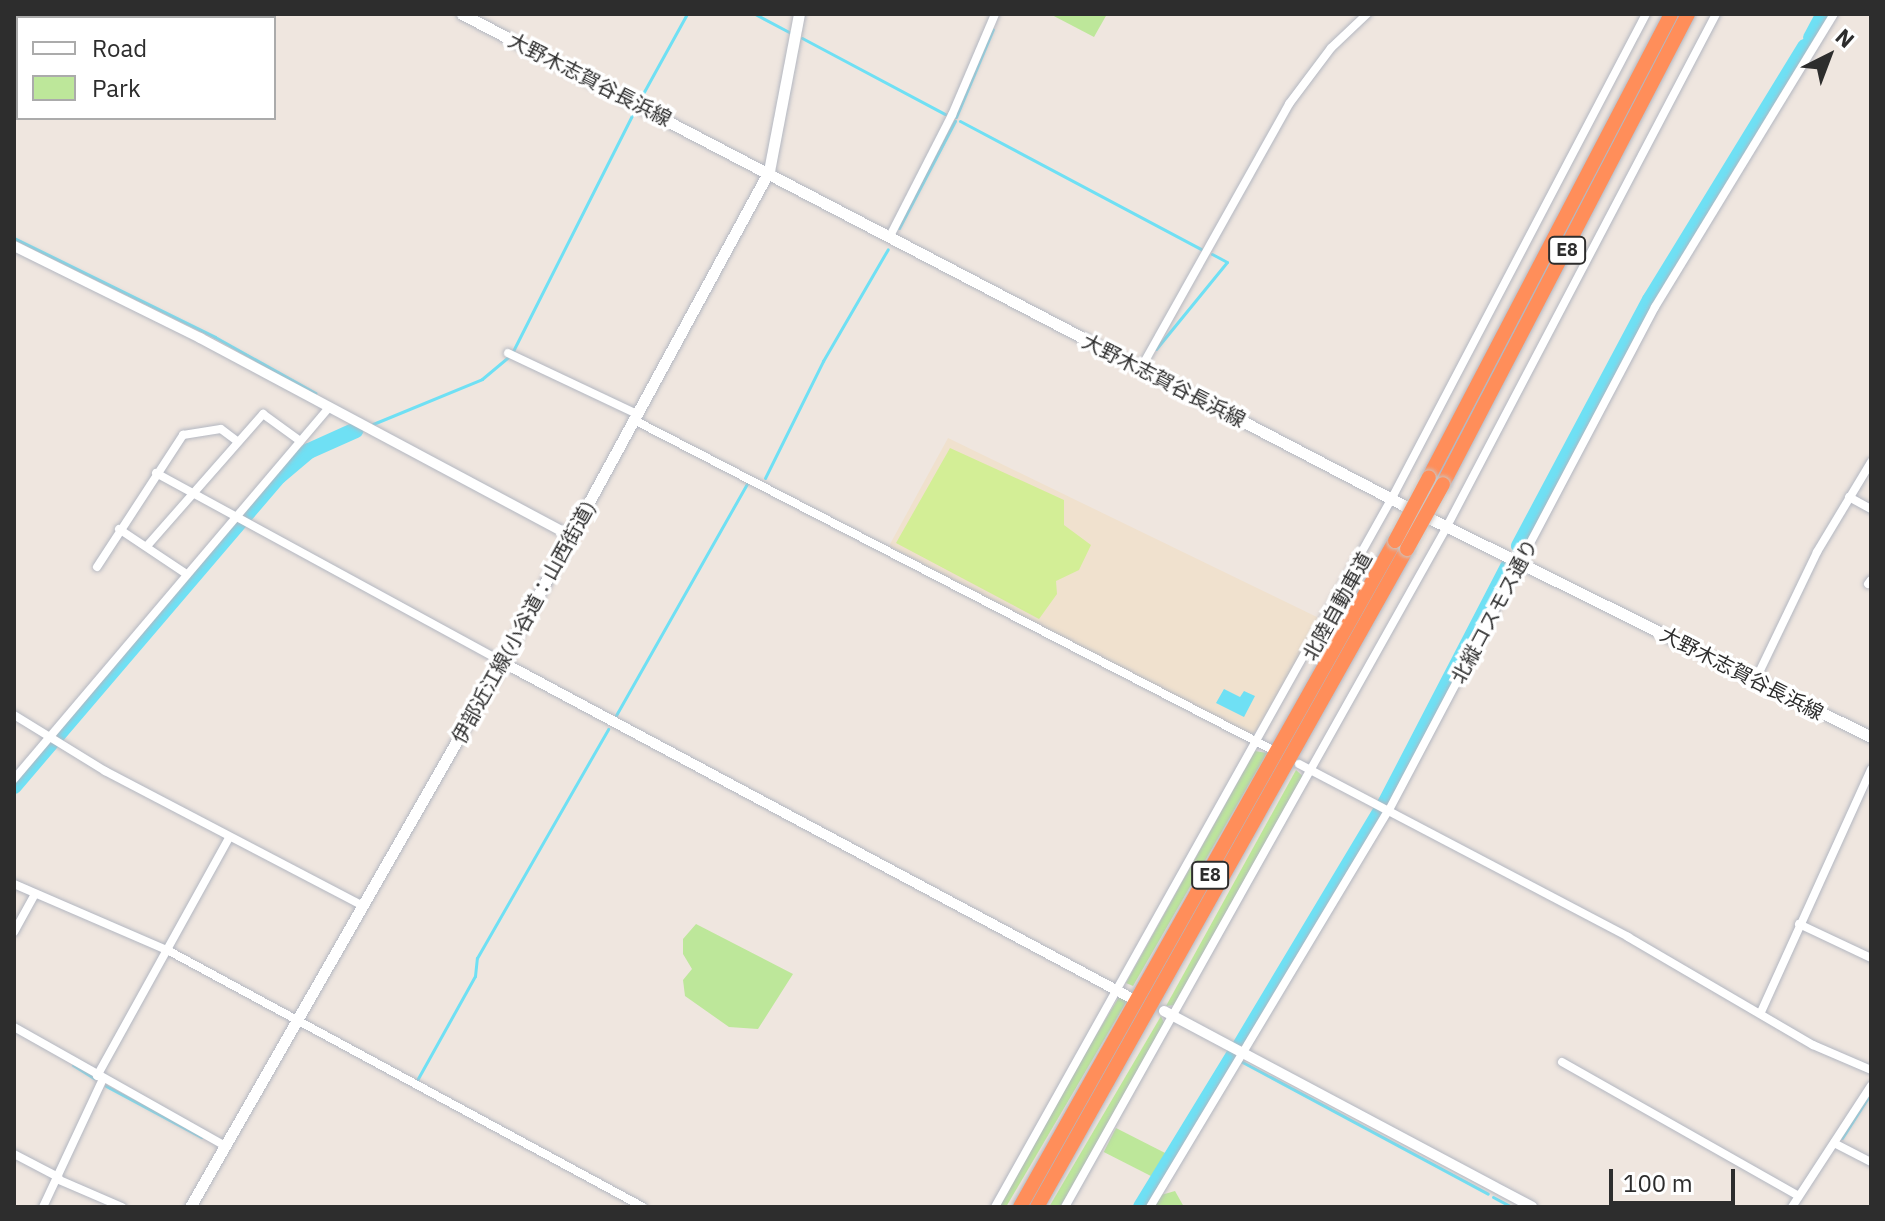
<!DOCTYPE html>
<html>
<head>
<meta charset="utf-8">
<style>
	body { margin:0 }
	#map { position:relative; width:1885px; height:1221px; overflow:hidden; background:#efe6df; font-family:"IBM Plex Sans","Noto Sans JP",sans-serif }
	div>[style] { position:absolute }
	.education>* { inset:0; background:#f0e1ce }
	.green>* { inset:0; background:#bde79a; transform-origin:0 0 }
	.pitch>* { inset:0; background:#d3ee96 }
	.water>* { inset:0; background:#6fe0f4 }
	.stream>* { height:3px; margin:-1.5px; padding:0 1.5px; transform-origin:1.5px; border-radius:1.5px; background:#6fe0f4 }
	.river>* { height:16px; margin:-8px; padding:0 8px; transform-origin:8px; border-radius:8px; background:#6fe0f4 }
	.roads { filter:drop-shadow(0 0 2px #b3b7c1) drop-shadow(0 0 2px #b3b7c1) }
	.minor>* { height:8px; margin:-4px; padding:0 4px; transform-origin:4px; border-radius:4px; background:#fff }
	.tertiary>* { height:10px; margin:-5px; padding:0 5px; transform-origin:5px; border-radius:5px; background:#fff }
	.secondary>* { height:11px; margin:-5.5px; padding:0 5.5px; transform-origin:5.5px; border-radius:5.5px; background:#fff }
	.motorway>* { height:14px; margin:-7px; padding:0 7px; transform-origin:7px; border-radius:7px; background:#ff8e5a }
	.bridges { filter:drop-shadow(0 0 2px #c8c8c8) drop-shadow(0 0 2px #c8c8c8) }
	.motorway-bridge>* { height:14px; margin:-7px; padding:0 7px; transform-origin:7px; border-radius:7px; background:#ff8e5a }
	span { translate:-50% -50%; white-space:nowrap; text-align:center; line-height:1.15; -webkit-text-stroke:7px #fff; paint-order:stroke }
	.shield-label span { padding:2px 6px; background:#fff; border:2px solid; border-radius:6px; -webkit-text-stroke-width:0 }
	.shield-label { font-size:18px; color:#2d2d2d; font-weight:700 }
	.street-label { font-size:20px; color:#2d2d2d }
	.frame { position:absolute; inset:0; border:16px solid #2d2d2d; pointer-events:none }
	.legend { position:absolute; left:16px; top:16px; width:260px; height:104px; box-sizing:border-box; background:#fff; border:2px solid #ababab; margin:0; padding:10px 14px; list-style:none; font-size:24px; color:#2d2d2d }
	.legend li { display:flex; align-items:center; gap:16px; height:40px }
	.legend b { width:40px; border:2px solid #ababab }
	.north { position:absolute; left:1789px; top:16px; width:80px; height:80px; -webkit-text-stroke:6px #fff; paint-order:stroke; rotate:42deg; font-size:22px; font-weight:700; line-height:32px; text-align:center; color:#2d2d2d }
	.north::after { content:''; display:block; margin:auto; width:28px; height:36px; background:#2d2d2d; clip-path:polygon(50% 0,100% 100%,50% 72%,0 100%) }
	.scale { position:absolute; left:1609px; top:1169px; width:126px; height:36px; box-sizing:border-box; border:4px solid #2d2d2d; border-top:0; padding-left:10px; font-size:24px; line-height:28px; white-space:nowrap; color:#2d2d2d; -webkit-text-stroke:6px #fff; paint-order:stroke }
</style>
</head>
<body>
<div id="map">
	<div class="education">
		<i style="clip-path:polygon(948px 438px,1321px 619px,1256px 731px,1251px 735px,889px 546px)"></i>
	</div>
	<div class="green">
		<i style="clip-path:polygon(1050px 14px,1107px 14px,1094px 37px)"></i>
		<i style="clip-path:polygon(1255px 751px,1267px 753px,1133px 986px,1126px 983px)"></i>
		<i style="clip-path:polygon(1296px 770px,1305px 778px,1177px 1005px,1166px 1006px)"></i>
		<i style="clip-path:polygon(696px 924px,793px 974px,758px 1029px,729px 1027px,685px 996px,683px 980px,692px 969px,683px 954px,683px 939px)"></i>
		<i style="clip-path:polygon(1119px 997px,1128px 999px,1006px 1207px,993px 1207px)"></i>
		<i style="clip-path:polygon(1161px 1016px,1165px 1025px,1060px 1207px,1049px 1207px)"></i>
		<i style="left:1116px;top:1128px;width:59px;height:27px;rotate:27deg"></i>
		<i style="clip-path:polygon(1175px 1191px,1184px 1207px,1155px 1207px,1161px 1195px)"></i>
	</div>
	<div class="pitch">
		<i style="clip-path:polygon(950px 448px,1064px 500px,1064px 525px,1091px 545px,1079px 570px,1056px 581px,1057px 594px,1039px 619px,896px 543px)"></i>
	</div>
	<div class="water">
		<i style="clip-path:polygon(1224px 689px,1240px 697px,1244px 691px,1255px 696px,1244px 717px,1216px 703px)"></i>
	</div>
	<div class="stream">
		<i style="left:755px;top:14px;width:40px;rotate:28deg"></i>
		<i style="left:802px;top:38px;width:162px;rotate:28deg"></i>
		<i style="left:640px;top:99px;width:97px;rotate:-61.1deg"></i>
		<i style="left:956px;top:117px;width:95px;rotate:-67.2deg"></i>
		<i style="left:960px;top:121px;width:273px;rotate:28deg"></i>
		<i style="left:899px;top:228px;width:121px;rotate:-62.4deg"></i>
		<i style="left:14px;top:238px;width:224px;rotate:26.2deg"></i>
		<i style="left:215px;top:337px;width:115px;rotate:29.2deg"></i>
		<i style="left:1156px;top:349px;width:112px;rotate:-50.8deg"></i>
		<i style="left:1227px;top:262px;width:17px;rotate:-152deg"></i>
		<i style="left:373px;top:424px;width:118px;rotate:-22.4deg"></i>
		<i style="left:482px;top:379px;width:38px;rotate:-40deg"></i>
		<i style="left:511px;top:355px;width:277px;rotate:-63.2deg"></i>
		<i style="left:765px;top:478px;width:131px;rotate:-63.6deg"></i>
		<i style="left:823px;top:361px;width:129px;rotate:-59.9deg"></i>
		<i style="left:615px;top:717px;width:268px;rotate:-60.5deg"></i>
		<i style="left:1233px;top:1057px;width:289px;rotate:28.2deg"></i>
		<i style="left:73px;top:1065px;width:25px;rotate:32deg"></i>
		<i style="left:416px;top:1082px;width:121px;rotate:-60.9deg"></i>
		<i style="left:475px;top:976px;width:18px;rotate:-84deg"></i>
		<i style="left:477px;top:958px;width:264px;rotate:-60.2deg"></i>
		<i style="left:106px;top:1086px;width:108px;rotate:28.2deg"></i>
		<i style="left:1842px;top:1138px;width:52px;rotate:-57.5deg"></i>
		<i style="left:1493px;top:1197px;width:21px;rotate:28deg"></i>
	</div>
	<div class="river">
		<i style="left:1811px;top:38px;width:27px;rotate:-62deg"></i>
		<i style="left:1519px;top:546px;width:279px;rotate:-62deg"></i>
		<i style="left:1650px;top:300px;width:297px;rotate:-58.5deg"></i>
		<i style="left:14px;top:786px;width:408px;rotate:-49.5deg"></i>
		<i style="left:279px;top:476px;width:39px;rotate:-40deg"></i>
		<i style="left:309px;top:451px;width:51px;rotate:-24.1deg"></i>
		<i style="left:1240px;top:1046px;width:282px;rotate:-59.1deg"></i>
		<i style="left:1385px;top:804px;width:267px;rotate:-62.6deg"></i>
		<i style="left:1141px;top:1207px;width:180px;rotate:-58.6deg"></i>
	</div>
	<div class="roads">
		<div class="minor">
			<i style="left:890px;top:236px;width:136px;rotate:-62.9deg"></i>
			<i style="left:952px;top:115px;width:110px;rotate:-66.9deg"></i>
			<i style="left:508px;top:353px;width:143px;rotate:25.3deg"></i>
			<i style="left:1141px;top:368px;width:303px;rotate:-60.7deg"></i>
			<i style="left:1289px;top:104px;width:70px;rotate:-53.1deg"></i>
			<i style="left:1331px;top:48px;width:50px;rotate:-43.4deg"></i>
			<i style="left:634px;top:420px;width:717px;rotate:27.32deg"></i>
			<i style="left:156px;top:473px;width:394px;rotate:28.6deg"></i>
			<i style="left:1849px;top:497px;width:25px;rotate:29deg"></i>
			<i style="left:119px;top:529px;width:79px;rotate:33.7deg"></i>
			<i style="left:147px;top:546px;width:176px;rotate:-48.7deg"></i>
			<i style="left:263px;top:414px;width:46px;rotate:36.1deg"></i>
			<i style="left:97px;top:567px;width:158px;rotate:-56.9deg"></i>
			<i style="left:183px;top:435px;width:38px;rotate:-9deg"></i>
			<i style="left:221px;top:429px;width:21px;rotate:37deg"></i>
			<i style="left:1868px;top:584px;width:5px;rotate:-53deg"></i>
			<i style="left:1755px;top:681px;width:143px;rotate:-64.3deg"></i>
			<i style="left:1817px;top:552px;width:105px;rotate:-59deg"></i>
			<i style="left:14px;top:715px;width:107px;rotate:31.6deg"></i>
			<i style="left:105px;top:771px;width:289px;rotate:27.6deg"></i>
			<i style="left:1299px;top:764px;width:372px;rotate:27.7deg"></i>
			<i style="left:1628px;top:937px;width:214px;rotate:30.3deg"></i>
			<i style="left:1813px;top:1045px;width:63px;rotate:23.3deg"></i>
			<i style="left:14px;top:779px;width:487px;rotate:-49.7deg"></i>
			<i style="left:14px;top:884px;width:171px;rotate:23.4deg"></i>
			<i style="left:171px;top:952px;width:536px;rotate:28.38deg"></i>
			<i style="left:1799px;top:924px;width:80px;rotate:25.3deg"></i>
			<i style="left:14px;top:932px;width:43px;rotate:-61.1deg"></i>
			<i style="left:1761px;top:1012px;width:267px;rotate:-65.6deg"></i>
			<i style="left:14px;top:1027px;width:240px;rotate:29.4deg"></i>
			<i style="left:1562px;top:1062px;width:272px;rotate:29.5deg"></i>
			<i style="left:97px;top:1076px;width:272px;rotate:-61deg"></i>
			<i style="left:1834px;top:1143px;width:42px;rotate:27.2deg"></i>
			<i style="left:14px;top:1154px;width:50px;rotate:27.6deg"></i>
			<i style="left:57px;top:1179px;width:71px;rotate:23.3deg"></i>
			<i style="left:43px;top:1207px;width:141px;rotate:-64.9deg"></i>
			<i style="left:995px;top:1207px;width:815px;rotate:-60.76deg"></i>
			<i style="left:1393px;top:496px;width:544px;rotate:-62.31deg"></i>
			<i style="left:1065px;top:1207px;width:776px;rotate:-60.69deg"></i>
			<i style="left:1445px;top:530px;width:583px;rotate:-62.29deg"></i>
			<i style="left:1150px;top:1207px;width:463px;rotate:-59deg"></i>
			<i style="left:1389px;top:810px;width:569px;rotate:-62.13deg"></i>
			<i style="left:1655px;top:307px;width:343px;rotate:-58.6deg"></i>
			<i style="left:1792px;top:1207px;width:145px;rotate:-56.9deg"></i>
		</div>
		<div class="tertiary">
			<i style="left:14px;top:246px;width:208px;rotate:26.3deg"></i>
			<i style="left:200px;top:338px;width:421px;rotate:28.1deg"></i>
			<i style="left:502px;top:662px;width:715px;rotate:28.11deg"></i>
			<i style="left:1164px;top:1011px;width:417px;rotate:28deg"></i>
		</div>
		<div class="secondary">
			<i style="left:462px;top:14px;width:1061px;rotate:27.55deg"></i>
			<i style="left:1403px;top:505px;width:522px;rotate:26.37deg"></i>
			<i style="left:190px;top:1207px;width:628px;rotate:-60.21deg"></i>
			<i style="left:502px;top:662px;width:559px;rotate:-61.46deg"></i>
			<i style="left:769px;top:171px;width:160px;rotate:-79.2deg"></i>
		</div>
		<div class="motorway">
			<i style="left:1429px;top:477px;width:522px;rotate:-62.4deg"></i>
			<i style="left:1443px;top:484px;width:530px;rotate:-62.47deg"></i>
			<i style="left:1020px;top:1207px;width:764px;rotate:-60.62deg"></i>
			<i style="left:1037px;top:1207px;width:755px;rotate:-60.65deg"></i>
		</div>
	</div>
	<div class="bridges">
		<div class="motorway-bridge">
			<i style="left:1395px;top:541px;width:72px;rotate:-62deg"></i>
			<i style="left:1407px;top:549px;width:74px;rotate:-61deg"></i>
		</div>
	</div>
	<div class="shield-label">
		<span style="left:1567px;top:250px">E8</span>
		<span style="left:1210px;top:875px">E8</span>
	</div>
	<div class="street-label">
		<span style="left:590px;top:79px;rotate:27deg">大野木志賀谷長浜線</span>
		<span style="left:1164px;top:380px;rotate:27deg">大野木志賀谷長浜線</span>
		<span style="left:1337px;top:606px;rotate:-61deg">北陸自動車道</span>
		<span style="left:1494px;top:611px;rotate:-62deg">北縦コスモス通り</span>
		<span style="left:523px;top:622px;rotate:-61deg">伊部近江線(小谷道：山西街道)</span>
		<span style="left:1742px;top:673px;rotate:27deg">大野木志賀谷長浜線</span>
	</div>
	<div class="frame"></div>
	<ul class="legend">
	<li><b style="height:10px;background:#fff"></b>Road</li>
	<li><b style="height:22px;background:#bde79a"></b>Park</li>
	</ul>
	<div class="north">N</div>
	<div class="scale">100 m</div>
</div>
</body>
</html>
